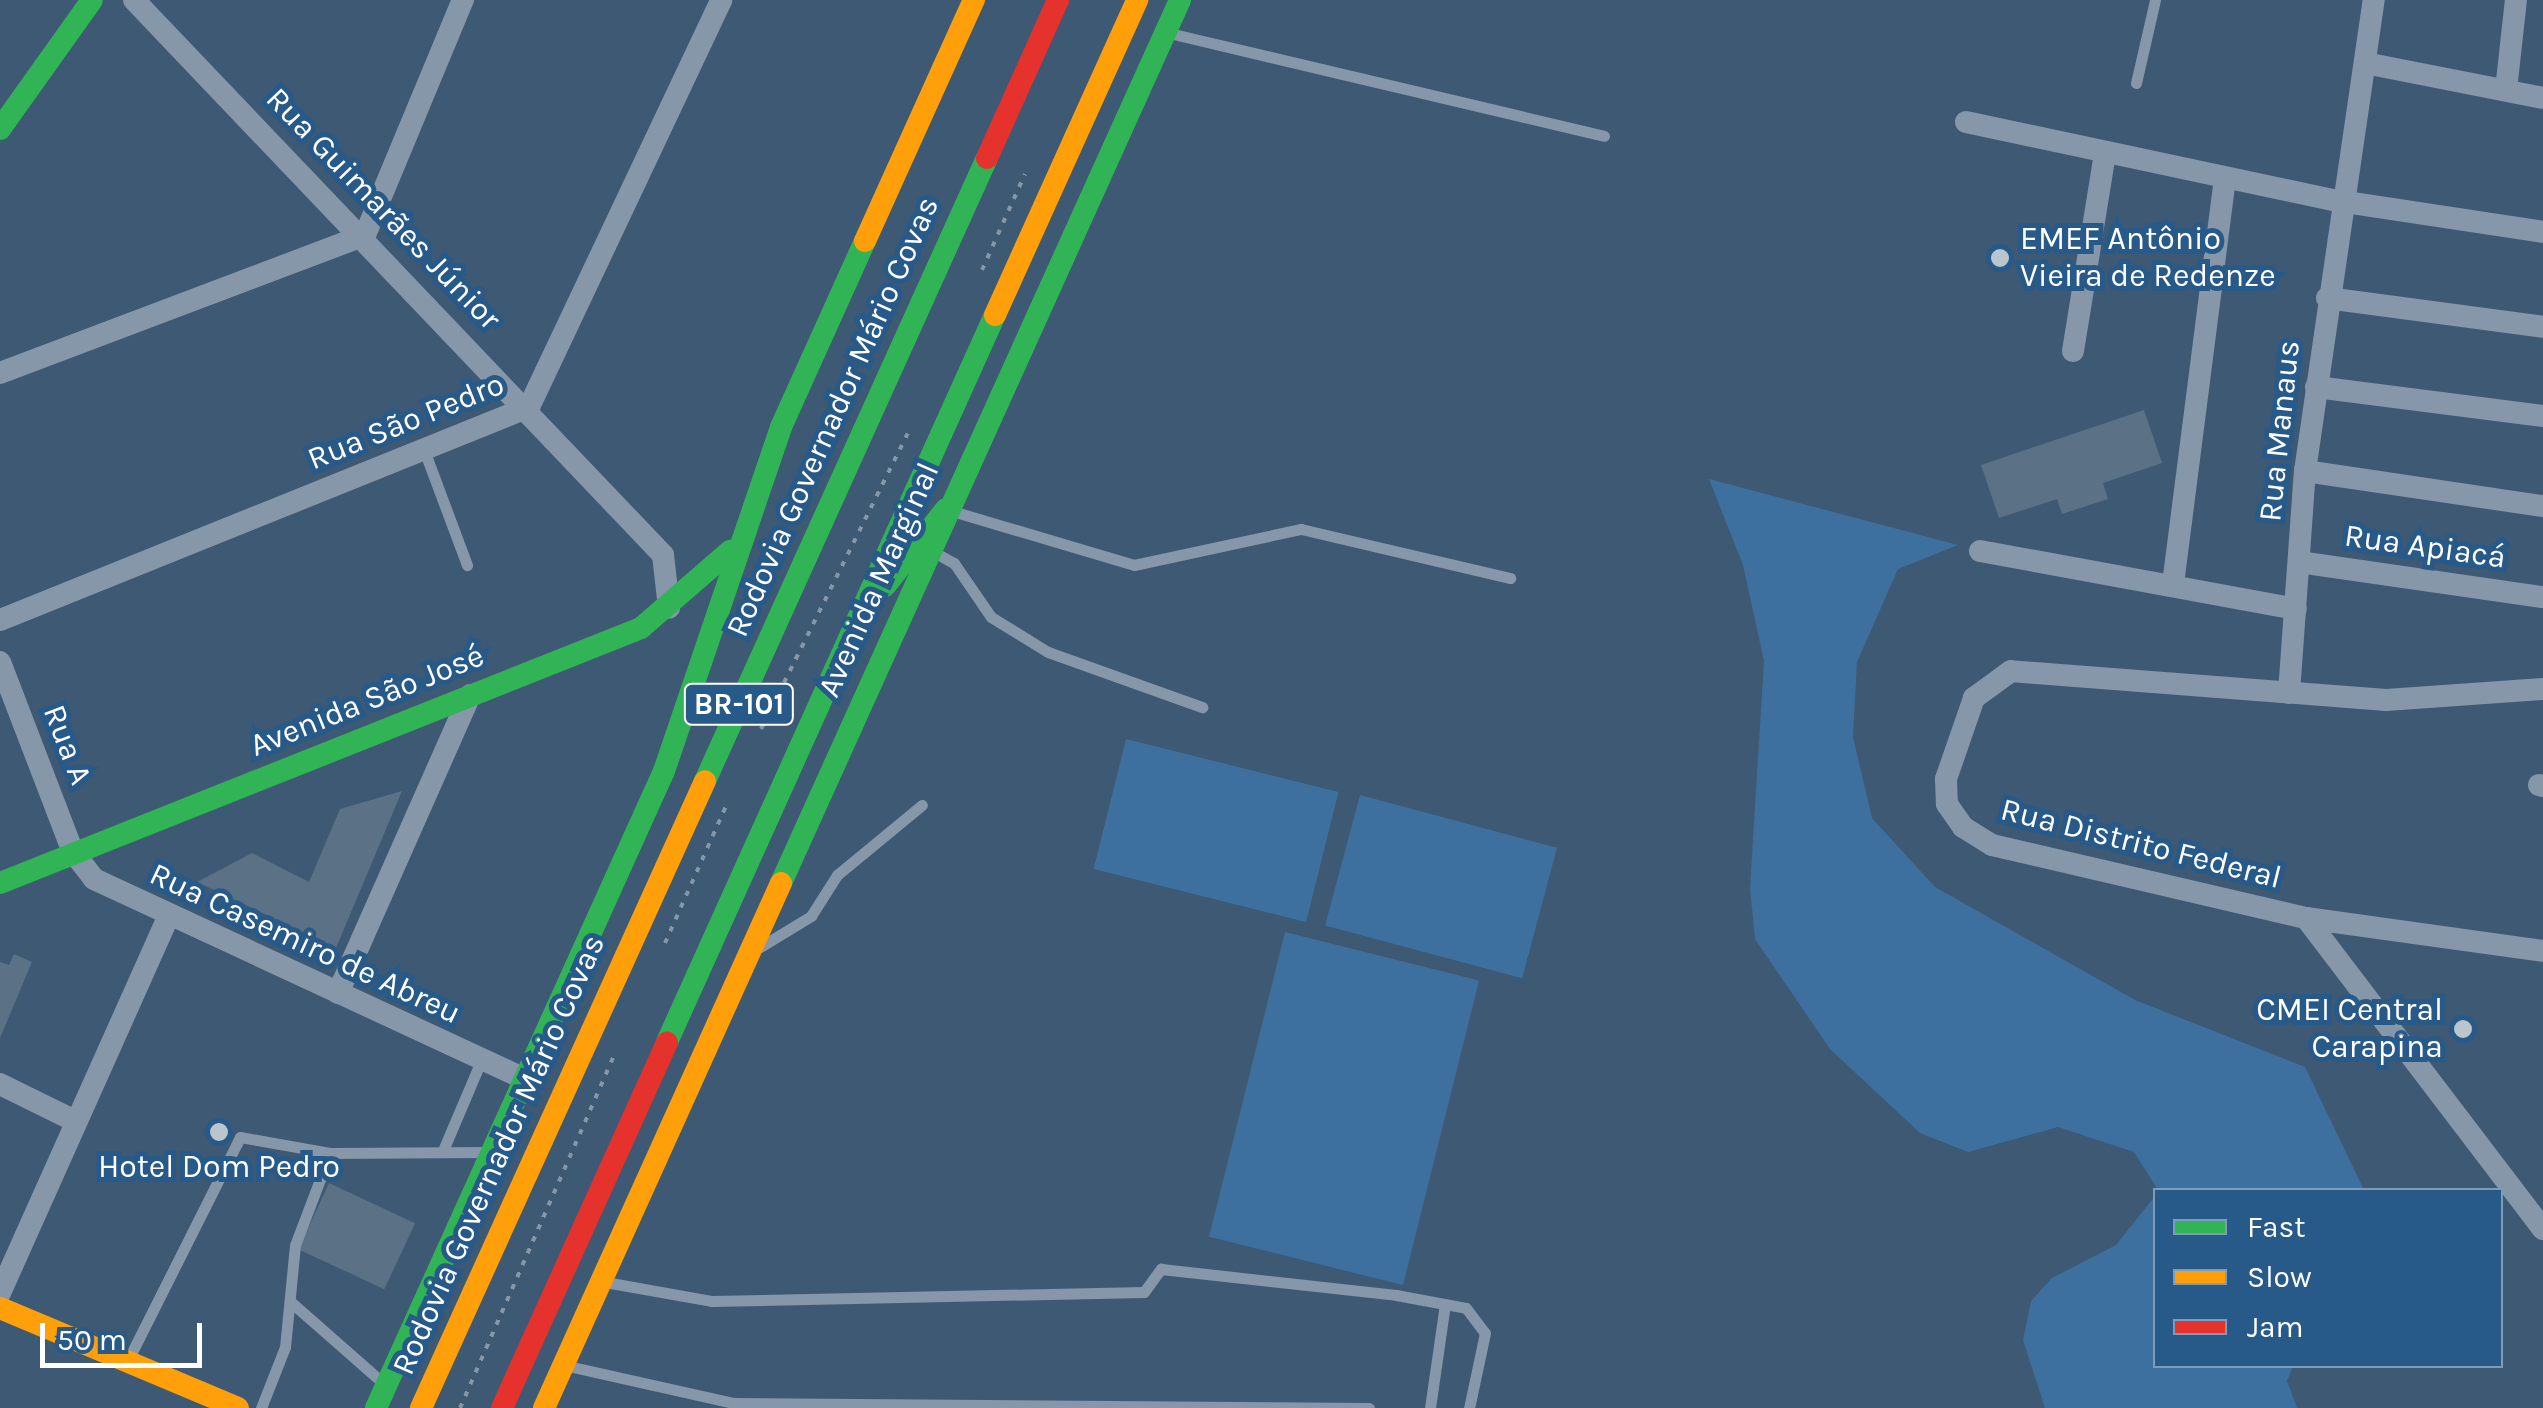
<!DOCTYPE html>
<html>
<head>
<meta charset="utf-8">
<style>
	body { margin:0 }
	#map { position:relative; width:2543px; height:1408px; overflow:hidden; background:#3e5973; font-family:Karla,sans-serif }
	div>[style] { position:absolute }
	.green>* { inset:0; background:#3d709e; transform-origin:0 0 }
	.building>* { inset:0; background:#5b7185; transform-origin:0 0 }
	.path>* { height:4px; margin-top:-2px; transform-origin:0; background:repeating-linear-gradient(90deg,#8597a8 0 5px,transparent 0 13px) }
	.lane>* { height:11px; margin:-5.5px; padding:0 5.5px; transform-origin:5.5px; border-radius:5.5px; background:#8597a8 }
	.street>* { height:22px; margin:-11px; padding:0 11px; transform-origin:11px; border-radius:11px; background:#8597a8 }
	.fast>* { height:22px; margin:-11px; padding:0 11px; transform-origin:11px; border-radius:11px; background:#30b455 }
	.slow>* { height:22px; margin:-11px; padding:0 11px; transform-origin:11px; border-radius:11px; background:#ff9f0a }
	.jam>* { height:22px; margin:-11px; padding:0 11px; transform-origin:11px; border-radius:11px; background:#e5322d }
	.dots>* { width:28px; height:28px; translate:-50% -50%; box-sizing:border-box; border:5px solid #285a89; border-radius:50% }
	span { translate:-50% -50%; white-space:nowrap; text-align:center; line-height:1.15; -webkit-text-stroke:10px #285a89; paint-order:stroke }
	.shield-label span { padding:2px 8px; background:#285a89; border:2px solid; border-radius:8px; -webkit-text-stroke-width:0 }
	.shield-label { font-size:30px; color:#fff; font-weight:700 }
	.street-label { font-size:32px; color:#fff }
	.poi-label { font-size:32px; color:#fff }
	.left { translate:0 -50%; text-align:left }
	.right { translate:-100% -50%; text-align:right }
	.legend { position:absolute; left:2153px; top:1188px; width:350px; height:180px; box-sizing:border-box; background:#285a89; border:2px solid #7e9cb8; margin:0; padding:12px 18px; list-style:none; font-size:30px; color:#fff }
	.legend li { display:flex; align-items:center; gap:20px; height:50px }
	.legend b { width:50px; border:2px solid #7e9cb8 }
	.scale { position:absolute; left:40px; top:1323px; width:162px; height:45px; box-sizing:border-box; border:5px solid #fff; border-top:0; padding-left:12px; font-size:30px; line-height:35px; white-space:nowrap; color:#fff; -webkit-text-stroke:8px #285a89; paint-order:stroke }
</style>
</head>
<body>
<div id="map">
	<div class="green">
		<i style="clip-path:polygon(1709px 479px,1958px 545px,1898px 569px,1857px 662px,1853px 737px,1872px 818px,1935px 887px,2135px 1000px,2305px 1067px,2364px 1190px,2158px 1190px,2134px 1152px,2058px 1127px,1968px 1152px,1920px 1133px,1830px 1049px,1755px 939px,1750px 888px,1764px 661px,1743px 565px)"></i>
		<i style="left:1126px;top:739px;width:219px;height:134px;rotate:14deg"></i>
		<i style="left:1360px;top:795px;width:204px;height:135px;rotate:15deg"></i>
		<i style="left:1285px;top:932px;width:200px;height:314px;rotate:14deg"></i>
		<i style="clip-path:polygon(2155px 1196px,2156px 1366px,2293px 1366px,2287px 1381px,2297px 1408px,2045px 1408px,2023px 1340px,2031px 1301px,2052px 1278px,2116px 1245px)"></i>
	</div>
	<div class="building">
		<i style="clip-path:polygon(2144px 410px,2162px 463px,2103px 483px,2108px 499px,2062px 514px,2057px 499px,1999px 518px,1981px 465px)"></i>
		<i style="clip-path:polygon(402px 791px,336px 948px,197px 882px,252px 853px,309px 882px,340px 809px)"></i>
		<i style="clip-path:polygon(14px 954px,32px 962px,0 1038px,0 962px,9px 965px)"></i>
		<i style="left:329px;top:1183px;width:95px;height:73px;rotate:25deg"></i>
	</div>
	<div class="path">
		<i style="left:982px;top:270px;width:105px;rotate:-65.9deg"></i>
		<i style="left:761px;top:729px;width:330px;rotate:-63.6deg"></i>
		<i style="left:665px;top:943px;width:150px;rotate:-66deg"></i>
		<i style="left:460px;top:1408px;width:385px;rotate:-66.4deg"></i>
	</div>
	<div class="lane">
		<i style="left:1169px;top:33px;width:447px;rotate:13.3deg"></i>
		<i style="left:2136px;top:83px;width:85px;rotate:-77.1deg"></i>
		<i style="left:424px;top:450px;width:123px;rotate:69.5deg"></i>
		<i style="left:952px;top:511px;width:190px;rotate:16.5deg"></i>
		<i style="left:1134px;top:565px;width:171px;rotate:-12.2deg"></i>
		<i style="left:1301px;top:529px;width:215px;rotate:13.2deg"></i>
		<i style="left:932px;top:551px;width:25px;rotate:29deg"></i>
		<i style="left:954px;top:563px;width:65px;rotate:55.6deg"></i>
		<i style="left:991px;top:617px;width:67px;rotate:31.6deg"></i>
		<i style="left:1048px;top:652px;width:164px;rotate:19.7deg"></i>
		<i style="left:760px;top:947px;width:60px;rotate:-31.3deg"></i>
		<i style="left:811px;top:916px;width:49px;rotate:-57.6deg"></i>
		<i style="left:837px;top:875px;width:110px;rotate:-39.5deg"></i>
		<i style="left:444px;top:1148px;width:95px;rotate:-67deg"></i>
		<i style="left:330px;top:1153px;width:157px;rotate:-0.4deg"></i>
		<i style="left:605px;top:1282px;width:109px;rotate:10.1deg"></i>
		<i style="left:712px;top:1301px;width:432px;rotate:-1.2deg"></i>
		<i style="left:1144px;top:1292px;width:29px;rotate:-54deg"></i>
		<i style="left:1161px;top:1269px;width:236px;rotate:6.3deg"></i>
		<i style="left:1396px;top:1295px;width:71px;rotate:10.5deg"></i>
		<i style="left:1466px;top:1308px;width:31px;rotate:53deg"></i>
		<i style="left:1485px;top:1333px;width:77px;rotate:102deg"></i>
		<i style="left:292px;top:1303px;width:121px;rotate:41.3deg"></i>
		<i style="left:129px;top:1358px;width:247px;rotate:-63.3deg"></i>
		<i style="left:240px;top:1137px;width:91px;rotate:10.1deg"></i>
		<i style="left:330px;top:1153px;width:98px;rotate:110.8deg"></i>
		<i style="left:295px;top:1245px;width:102px;rotate:95.6deg"></i>
		<i style="left:285px;top:1347px;width:66px;rotate:111.5deg"></i>
		<i style="left:568px;top:1366px;width:170px;rotate:12.6deg"></i>
		<i style="left:734px;top:1403px;width:635px;rotate:0.45deg"></i>
		<i style="left:1430px;top:1408px;width:105px;rotate:-81.8deg"></i>
	</div>
	<div class="street">
		<i style="left:134px;top:0;width:767px;rotate:46.37deg"></i>
		<i style="left:663px;top:555px;width:53px;rotate:83.5deg"></i>
		<i style="left:2365px;top:63px;width:181px;rotate:11.1deg"></i>
		<i style="left:2506px;top:90px;width:91px;rotate:-83.7deg"></i>
		<i style="left:1966px;top:122px;width:381px;rotate:12deg"></i>
		<i style="left:2339px;top:201px;width:206px;rotate:8.6deg"></i>
		<i style="left:2327px;top:298px;width:218px;rotate:7.6deg"></i>
		<i style="left:2073px;top:351px;width:201px;rotate:-80.8deg"></i>
		<i style="left:0;top:373px;width:390px;rotate:-20.7deg"></i>
		<i style="left:365px;top:235px;width:255px;rotate:-67.4deg"></i>
		<i style="left:2316px;top:387px;width:229px;rotate:7.3deg"></i>
		<i style="left:2305px;top:471px;width:241px;rotate:8.4deg"></i>
		<i style="left:1980px;top:551px;width:321px;rotate:10.4deg"></i>
		<i style="left:2299px;top:562px;width:246px;rotate:8.2deg"></i>
		<i style="left:2173px;top:584px;width:409px;rotate:-82.7deg"></i>
		<i style="left:0;top:620px;width:570px;rotate:-21.93deg"></i>
		<i style="left:529px;top:407px;width:450px;rotate:-64.7deg"></i>
		<i style="left:0;top:662px;width:204px;rotate:69deg"></i>
		<i style="left:73px;top:852px;width:34px;rotate:52deg"></i>
		<i style="left:94px;top:879px;width:473px;rotate:24.9deg"></i>
		<i style="left:2543px;top:689px;width:157px;rotate:176deg"></i>
		<i style="left:2386px;top:700px;width:376px;rotate:-175.6deg"></i>
		<i style="left:2011px;top:671px;width:46px;rotate:143.9deg"></i>
		<i style="left:1974px;top:698px;width:86px;rotate:109.1deg"></i>
		<i style="left:1946px;top:779px;width:25px;rotate:88deg"></i>
		<i style="left:1947px;top:804px;width:28px;rotate:55deg"></i>
		<i style="left:1963px;top:827px;width:34px;rotate:32deg"></i>
		<i style="left:1992px;top:845px;width:322px;rotate:13.1deg"></i>
		<i style="left:2306px;top:918px;width:239px;rotate:7.9deg"></i>
		<i style="left:2289px;top:693px;width:223px;rotate:-85.9deg"></i>
		<i style="left:2305px;top:471px;width:476px;rotate:-81.7deg"></i>
		<i style="left:2539px;top:785px;width:4px;rotate:14deg"></i>
		<i style="left:2306px;top:918px;width:391px;rotate:52.7deg"></i>
		<i style="left:338px;top:993px;width:326px;rotate:-66.1deg"></i>
		<i style="left:0;top:1084px;width:84px;rotate:26.3deg"></i>
		<i style="left:0;top:1293px;width:411px;rotate:-65.9deg"></i>
	</div>
	<div class="fast">
		<i style="left:0;top:129px;width:158px;rotate:-54.5deg"></i>
		<i style="left:885px;top:586px;width:98px;rotate:-51.6deg"></i>
		<i style="left:705px;top:781px;width:684px;rotate:-65.65deg"></i>
		<i style="left:0;top:883px;width:690px;rotate:-21.69deg"></i>
		<i style="left:641px;top:628px;width:118px;rotate:-40.9deg"></i>
		<i style="left:781px;top:883px;width:969px;rotate:-65.68deg"></i>
		<i style="left:667px;top:1042px;width:798px;rotate:-65.72deg"></i>
		<i style="left:376px;top:1408px;width:699px;rotate:-65.67deg"></i>
		<i style="left:664px;top:771px;width:363px;rotate:-71.2deg"></i>
		<i style="left:781px;top:427px;width:204px;rotate:-65.7deg"></i>
	</div>
	<div class="slow">
		<i style="left:865px;top:241px;width:265px;rotate:-65.7deg"></i>
		<i style="left:995px;top:315px;width:346px;rotate:-65.7deg"></i>
		<i style="left:0;top:1308px;width:258px;rotate:22.8deg"></i>
		<i style="left:421px;top:1408px;width:688px;rotate:-65.63deg"></i>
		<i style="left:544px;top:1408px;width:576px;rotate:-65.7deg"></i>
	</div>
	<div class="jam">
		<i style="left:987px;top:158px;width:173px;rotate:-65.8deg"></i>
		<i style="left:502px;top:1408px;width:401px;rotate:-65.7deg"></i>
	</div>
	<div class="dots">
		<i style="left:2000px;top:258px;background:#bbc5ce"></i>
		<i style="left:2463px;top:1029px;background:#bbc5ce"></i>
		<i style="left:219px;top:1132px;background:#bbc5ce"></i>
	</div>
	<div class="shield-label">
		<span style="left:739px;top:704px">BR-101</span>
	</div>
	<div class="street-label">
		<span style="left:383px;top:209px;rotate:46deg">Rua Guimarães Júnior</span>
		<span style="left:833px;top:417px;rotate:-66deg">Rodovia Governador Mário Covas</span>
		<span style="left:406px;top:422px;rotate:-22deg">Rua São Pedro</span>
		<span style="left:2280px;top:431px;rotate:-84deg">Rua Manaus</span>
		<span style="left:2425px;top:547px;rotate:8deg">Rua Apiacá</span>
		<span style="left:879px;top:580px;rotate:-66deg">Avenida Marginal</span>
		<span style="left:367px;top:701px;rotate:-22deg">Avenida São José</span>
		<span style="left:67px;top:745px;rotate:69deg">Rua A</span>
		<span style="left:2141px;top:844px;rotate:14deg">Rua Distrito Federal</span>
		<span style="left:305px;top:944px;rotate:25deg">Rua Casemiro de Abreu</span>
		<span style="left:499px;top:1155px;rotate:-66deg">Rodovia Governador Mário Covas</span>
	</div>
	<div class="poi-label">
		<span class="left" style="left:2020px;top:258px">EMEF Antônio<br>Vieira de Redenze</span>
		<span class="right" style="left:2443px;top:1029px">CMEI Central<br>Carapina</span>
		<span style="left:219px;top:1167px">Hotel Dom Pedro</span>
	</div>
	<ul class="legend">
	<li><b style="height:12px;background:#30b455"></b>Fast</li>
	<li><b style="height:12px;background:#ff9f0a"></b>Slow</li>
	<li><b style="height:12px;background:#e5322d"></b>Jam</li>
	</ul>
	<div class="scale">50 m</div>
</div>
</body>
</html>
